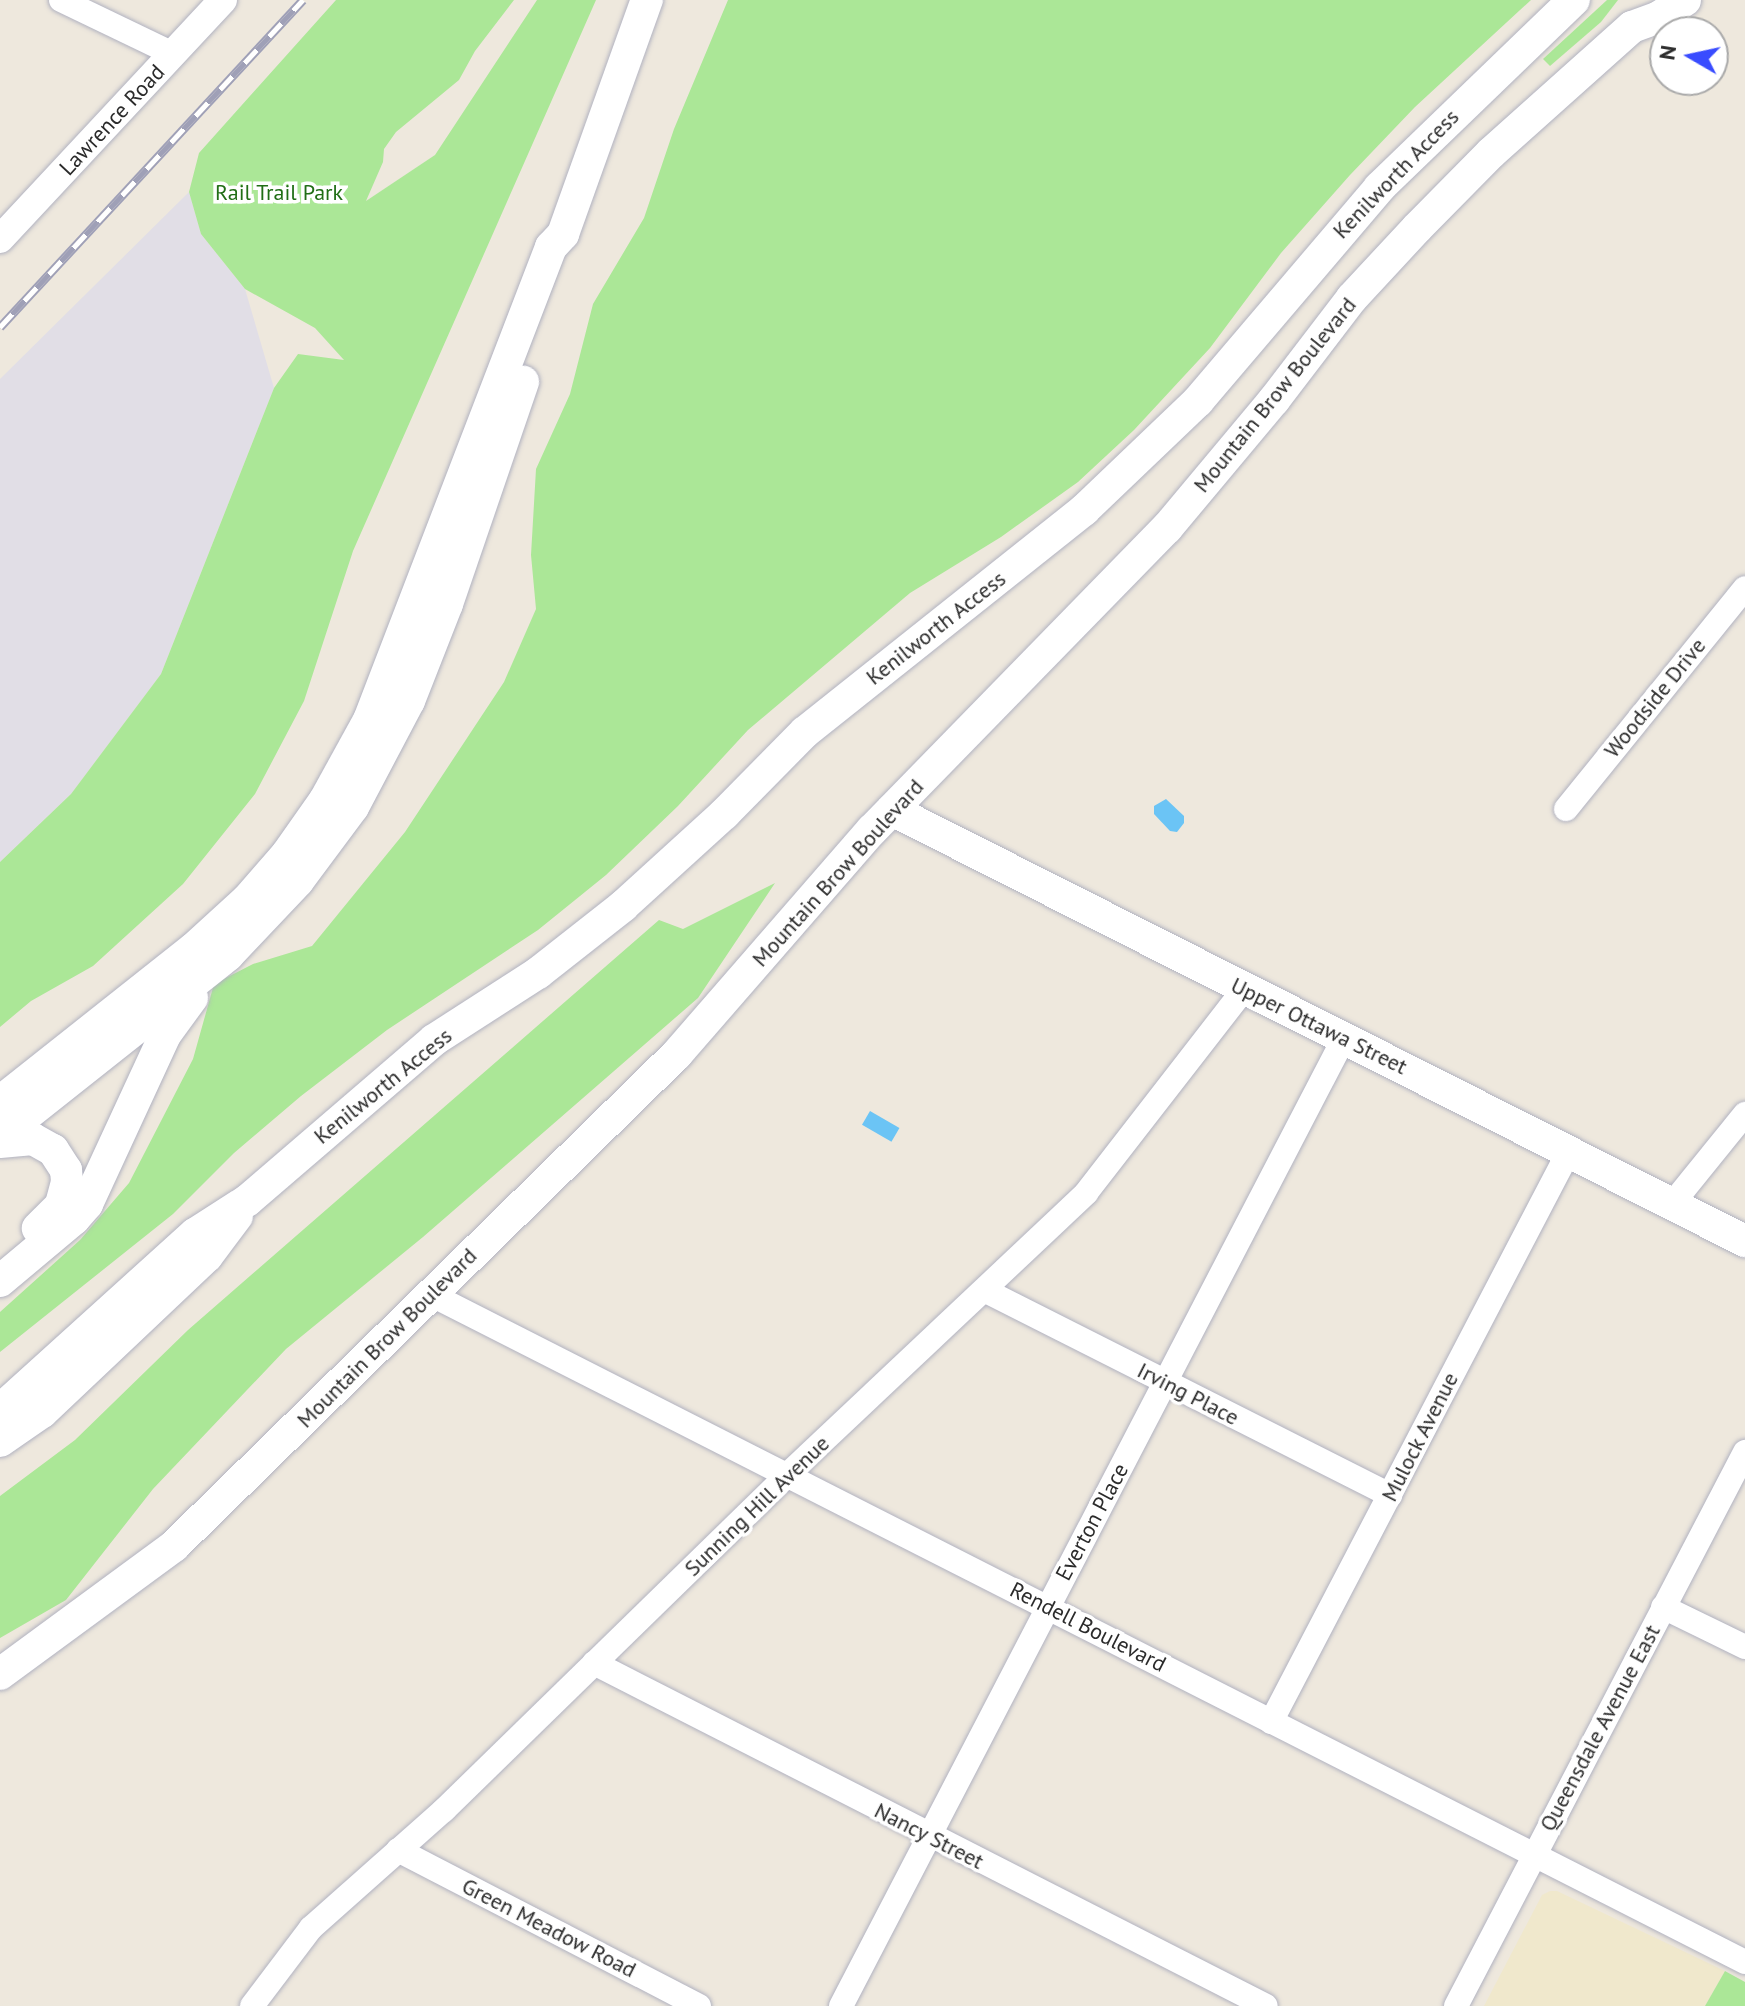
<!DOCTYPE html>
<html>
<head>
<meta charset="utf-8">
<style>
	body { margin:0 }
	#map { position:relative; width:1745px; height:2006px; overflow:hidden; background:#eee8dd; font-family:"PT Sans",sans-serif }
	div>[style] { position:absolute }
	.industrial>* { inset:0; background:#e1dee6 }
	.education>* { inset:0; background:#f0e8cc }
	.green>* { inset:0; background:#abe797 }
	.water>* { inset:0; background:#6bc4f5; transform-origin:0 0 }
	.roads { filter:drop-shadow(0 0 2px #b1b2c0) drop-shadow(0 0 2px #b1b2c0) }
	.minor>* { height:24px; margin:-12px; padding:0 12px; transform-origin:12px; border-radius:12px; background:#fff }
	.tertiary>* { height:28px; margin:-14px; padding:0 14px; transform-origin:14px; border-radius:14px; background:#fff }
	.secondary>* { height:32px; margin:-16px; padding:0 16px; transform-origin:16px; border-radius:16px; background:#fff }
	.rail>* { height:9px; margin-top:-4.5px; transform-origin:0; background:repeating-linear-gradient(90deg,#fff 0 18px,#9fa0b7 0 36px); box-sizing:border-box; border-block:2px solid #9fa0b7 }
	span { translate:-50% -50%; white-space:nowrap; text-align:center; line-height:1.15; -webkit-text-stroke:7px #fff; paint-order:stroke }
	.street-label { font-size:22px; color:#2b2b2b }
	.park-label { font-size:22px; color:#216e16 }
	.north { position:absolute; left:1649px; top:16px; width:80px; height:80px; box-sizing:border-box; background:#fff; border:2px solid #aaa; border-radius:50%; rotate:279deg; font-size:22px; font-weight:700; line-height:32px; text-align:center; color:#2b2b2b }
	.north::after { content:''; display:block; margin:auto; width:28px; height:36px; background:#394cff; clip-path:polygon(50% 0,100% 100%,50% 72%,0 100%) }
</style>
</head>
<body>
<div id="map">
	<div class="industrial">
		<i style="clip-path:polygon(189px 192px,201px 234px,245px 289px,274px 388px,161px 674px,71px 794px,0 862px,0 379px)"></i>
	</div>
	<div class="education">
		<i style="clip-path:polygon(1550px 1891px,1557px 1891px,1725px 1971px,1705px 2006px,1484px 2006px,1542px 1895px)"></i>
	</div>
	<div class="green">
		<i style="clip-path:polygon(336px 0,514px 0,475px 51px,459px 80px,396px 132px,384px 149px,383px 162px,366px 201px,435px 155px,537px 0,596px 0,353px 551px,304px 701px,255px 794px,183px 884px,93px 966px,31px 1001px,0 1027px,0 862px,71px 794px,161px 674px,274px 388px,298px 354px,344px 360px,315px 328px,245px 289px,201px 234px,189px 192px,199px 153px)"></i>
		<i style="clip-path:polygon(728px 0,1531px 0,1415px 107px,1350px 175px,1281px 253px,1210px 348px,1134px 430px,1078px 482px,1001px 537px,910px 593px,748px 730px,678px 806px,606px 875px,538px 930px,387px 1030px,301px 1096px,234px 1153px,173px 1214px,0 1352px,0 1312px,80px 1240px,129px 1183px,193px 1059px,214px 984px,253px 964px,312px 946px,405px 832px,504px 682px,536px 609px,531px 555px,536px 469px,570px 394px,593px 304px,644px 218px,674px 129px)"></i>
		<i style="clip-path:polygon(1607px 0,1618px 0,1601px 22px,1550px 66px,1543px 59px)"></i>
		<i style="clip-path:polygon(775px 883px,698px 998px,423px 1237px,286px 1349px,153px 1489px,66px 1600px,0 1638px,0 1496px,75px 1440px,188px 1330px,659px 920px,683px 929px)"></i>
		<i style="clip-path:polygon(1725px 1971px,1745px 1982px,1745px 2006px,1705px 2006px)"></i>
	</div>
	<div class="water">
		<i style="clip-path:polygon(1166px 799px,1184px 816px,1184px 823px,1177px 832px,1170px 831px,1154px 814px,1154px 806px)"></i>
		<i style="left:870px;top:1111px;width:34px;height:16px;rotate:30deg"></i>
	</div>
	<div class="roads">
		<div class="minor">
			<i style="left:61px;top:0;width:124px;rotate:25.7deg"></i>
			<i style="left:1566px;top:809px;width:284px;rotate:-51deg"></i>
			<i style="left:1672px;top:1204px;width:116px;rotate:-51deg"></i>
			<i style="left:986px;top:1291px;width:453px;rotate:26.8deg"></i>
			<i style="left:430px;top:1294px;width:1475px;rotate:26.93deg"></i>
			<i style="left:1663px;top:1607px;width:91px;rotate:26deg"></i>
			<i style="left:594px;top:1663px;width:754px;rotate:27.04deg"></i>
			<i style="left:1271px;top:1722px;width:644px;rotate:-62.44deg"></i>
			<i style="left:398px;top:1850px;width:339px;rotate:27.4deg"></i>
			<i style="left:252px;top:2006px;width:98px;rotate:-52.9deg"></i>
			<i style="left:311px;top:1928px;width:178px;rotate:-41.6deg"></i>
			<i style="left:444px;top:1810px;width:479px;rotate:-44.3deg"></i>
			<i style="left:787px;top:1475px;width:411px;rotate:-43.3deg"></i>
			<i style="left:1086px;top:1193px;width:258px;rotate:-52.2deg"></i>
			<i style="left:841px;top:2006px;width:1091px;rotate:-62.54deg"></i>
			<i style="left:1456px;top:2006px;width:625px;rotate:-62.45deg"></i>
		</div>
		<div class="tertiary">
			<i style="left:0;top:239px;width:327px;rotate:-47deg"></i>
		</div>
		<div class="secondary">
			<i style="left:892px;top:810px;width:956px;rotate:26.81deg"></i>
			<i style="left:0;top:1102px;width:245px;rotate:-38.4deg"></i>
			<i style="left:192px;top:950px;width:74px;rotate:-42.3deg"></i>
			<i style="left:247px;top:900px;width:61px;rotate:-49deg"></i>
			<i style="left:287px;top:854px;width:66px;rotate:-54.9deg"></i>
			<i style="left:325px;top:800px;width:91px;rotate:-61.2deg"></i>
			<i style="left:369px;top:720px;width:507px;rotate:-68.95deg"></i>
			<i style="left:551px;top:247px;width:18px;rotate:-47deg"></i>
			<i style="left:563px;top:234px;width:249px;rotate:-70.3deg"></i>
			<i style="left:0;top:1136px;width:291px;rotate:-38.4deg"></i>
			<i style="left:228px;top:955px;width:102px;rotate:-46.6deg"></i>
			<i style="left:298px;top:881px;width:92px;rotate:-53.4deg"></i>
			<i style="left:353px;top:807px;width:120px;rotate:-62.2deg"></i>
			<i style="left:409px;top:701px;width:104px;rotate:-68.6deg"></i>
			<i style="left:447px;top:604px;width:235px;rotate:-71.1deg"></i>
			<i style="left:0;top:1142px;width:33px;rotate:-5deg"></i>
			<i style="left:33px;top:1139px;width:23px;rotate:29deg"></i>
			<i style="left:53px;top:1150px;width:24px;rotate:57deg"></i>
			<i style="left:66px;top:1170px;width:12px;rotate:85deg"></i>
			<i style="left:67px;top:1182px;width:24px;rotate:105deg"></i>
			<i style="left:61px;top:1205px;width:33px;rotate:135deg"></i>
			<i style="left:0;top:1281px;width:97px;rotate:-40deg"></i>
			<i style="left:74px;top:1219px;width:20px;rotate:-49deg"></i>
			<i style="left:87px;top:1204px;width:186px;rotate:-65.2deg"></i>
			<i style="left:165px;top:1035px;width:46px;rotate:-53.9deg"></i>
			<i style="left:0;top:1410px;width:263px;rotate:-42.1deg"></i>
			<i style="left:195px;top:1234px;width:63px;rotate:-32.7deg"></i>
			<i style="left:248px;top:1200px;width:245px;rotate:-40.7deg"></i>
			<i style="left:434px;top:1040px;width:124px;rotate:-32.8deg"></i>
			<i style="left:538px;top:973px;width:108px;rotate:-38.2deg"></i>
			<i style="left:623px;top:906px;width:137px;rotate:-42.3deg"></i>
			<i style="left:724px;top:814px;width:115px;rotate:-45.4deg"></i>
			<i style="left:805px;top:732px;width:357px;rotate:-38.5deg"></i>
			<i style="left:1084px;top:510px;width:158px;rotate:-43.7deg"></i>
			<i style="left:1198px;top:401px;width:280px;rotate:-49.6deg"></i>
			<i style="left:1379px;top:188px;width:271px;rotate:-44deg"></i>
			<i style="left:0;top:1441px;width:51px;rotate:-34.6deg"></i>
			<i style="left:42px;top:1412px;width:227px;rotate:-43.4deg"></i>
			<i style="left:207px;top:1256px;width:50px;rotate:-53.1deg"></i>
			<i style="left:0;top:1674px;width:216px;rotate:-36.3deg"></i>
			<i style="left:174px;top:1546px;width:704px;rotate:-44.37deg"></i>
			<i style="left:677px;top:1054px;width:297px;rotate:-49deg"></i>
			<i style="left:872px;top:830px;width:422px;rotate:-45.7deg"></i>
			<i style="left:1167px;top:528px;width:167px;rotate:-50.1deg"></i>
			<i style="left:1274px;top:400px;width:128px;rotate:-52.6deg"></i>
			<i style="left:1352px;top:298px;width:96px;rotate:-47.1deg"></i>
			<i style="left:1417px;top:228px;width:105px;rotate:-45.4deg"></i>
			<i style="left:1491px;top:153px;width:189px;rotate:-41.8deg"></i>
			<i style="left:1632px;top:27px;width:29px;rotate:-20deg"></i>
			<i style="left:1659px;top:17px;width:31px;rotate:-33deg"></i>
		</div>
	</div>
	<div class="rail">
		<i style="left:0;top:327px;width:446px;rotate:-47.2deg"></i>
	</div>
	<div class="street-label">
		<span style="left:112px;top:120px;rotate:-47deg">Lawrence Road</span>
		<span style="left:1396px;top:174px;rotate:-46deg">Kenilworth Access</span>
		<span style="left:1275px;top:395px;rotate:-51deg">Mountain Brow Boulevard</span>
		<span style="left:936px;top:628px;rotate:-38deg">Kenilworth Access</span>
		<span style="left:1655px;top:698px;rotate:-51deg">Woodside Drive</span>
		<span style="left:838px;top:873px;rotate:-48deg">Mountain Brow Boulevard</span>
		<span style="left:1319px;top:1026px;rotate:26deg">Upper Ottawa Street</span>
		<span style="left:383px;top:1086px;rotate:-39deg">Kenilworth Access</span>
		<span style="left:387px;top:1338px;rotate:-45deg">Mountain Brow Boulevard</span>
		<span style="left:1188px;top:1394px;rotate:27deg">Irving Place</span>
		<span style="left:1420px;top:1437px;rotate:-63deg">Mulock Avenue</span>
		<span style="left:757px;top:1506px;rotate:-44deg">Sunning Hill Avenue</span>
		<span style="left:1092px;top:1522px;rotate:-62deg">Everton Place</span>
		<span style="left:1088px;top:1627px;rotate:27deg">Rendell Boulevard</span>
		<span style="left:1600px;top:1728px;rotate:-62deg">Queensdale Avenue East</span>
		<span style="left:929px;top:1836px;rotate:27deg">Nancy Street</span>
		<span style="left:549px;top:1928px;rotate:27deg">Green Meadow Road</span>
	</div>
	<div class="park-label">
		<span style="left:279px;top:193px">Rail Trail Park</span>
	</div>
	<div class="north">N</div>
</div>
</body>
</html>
